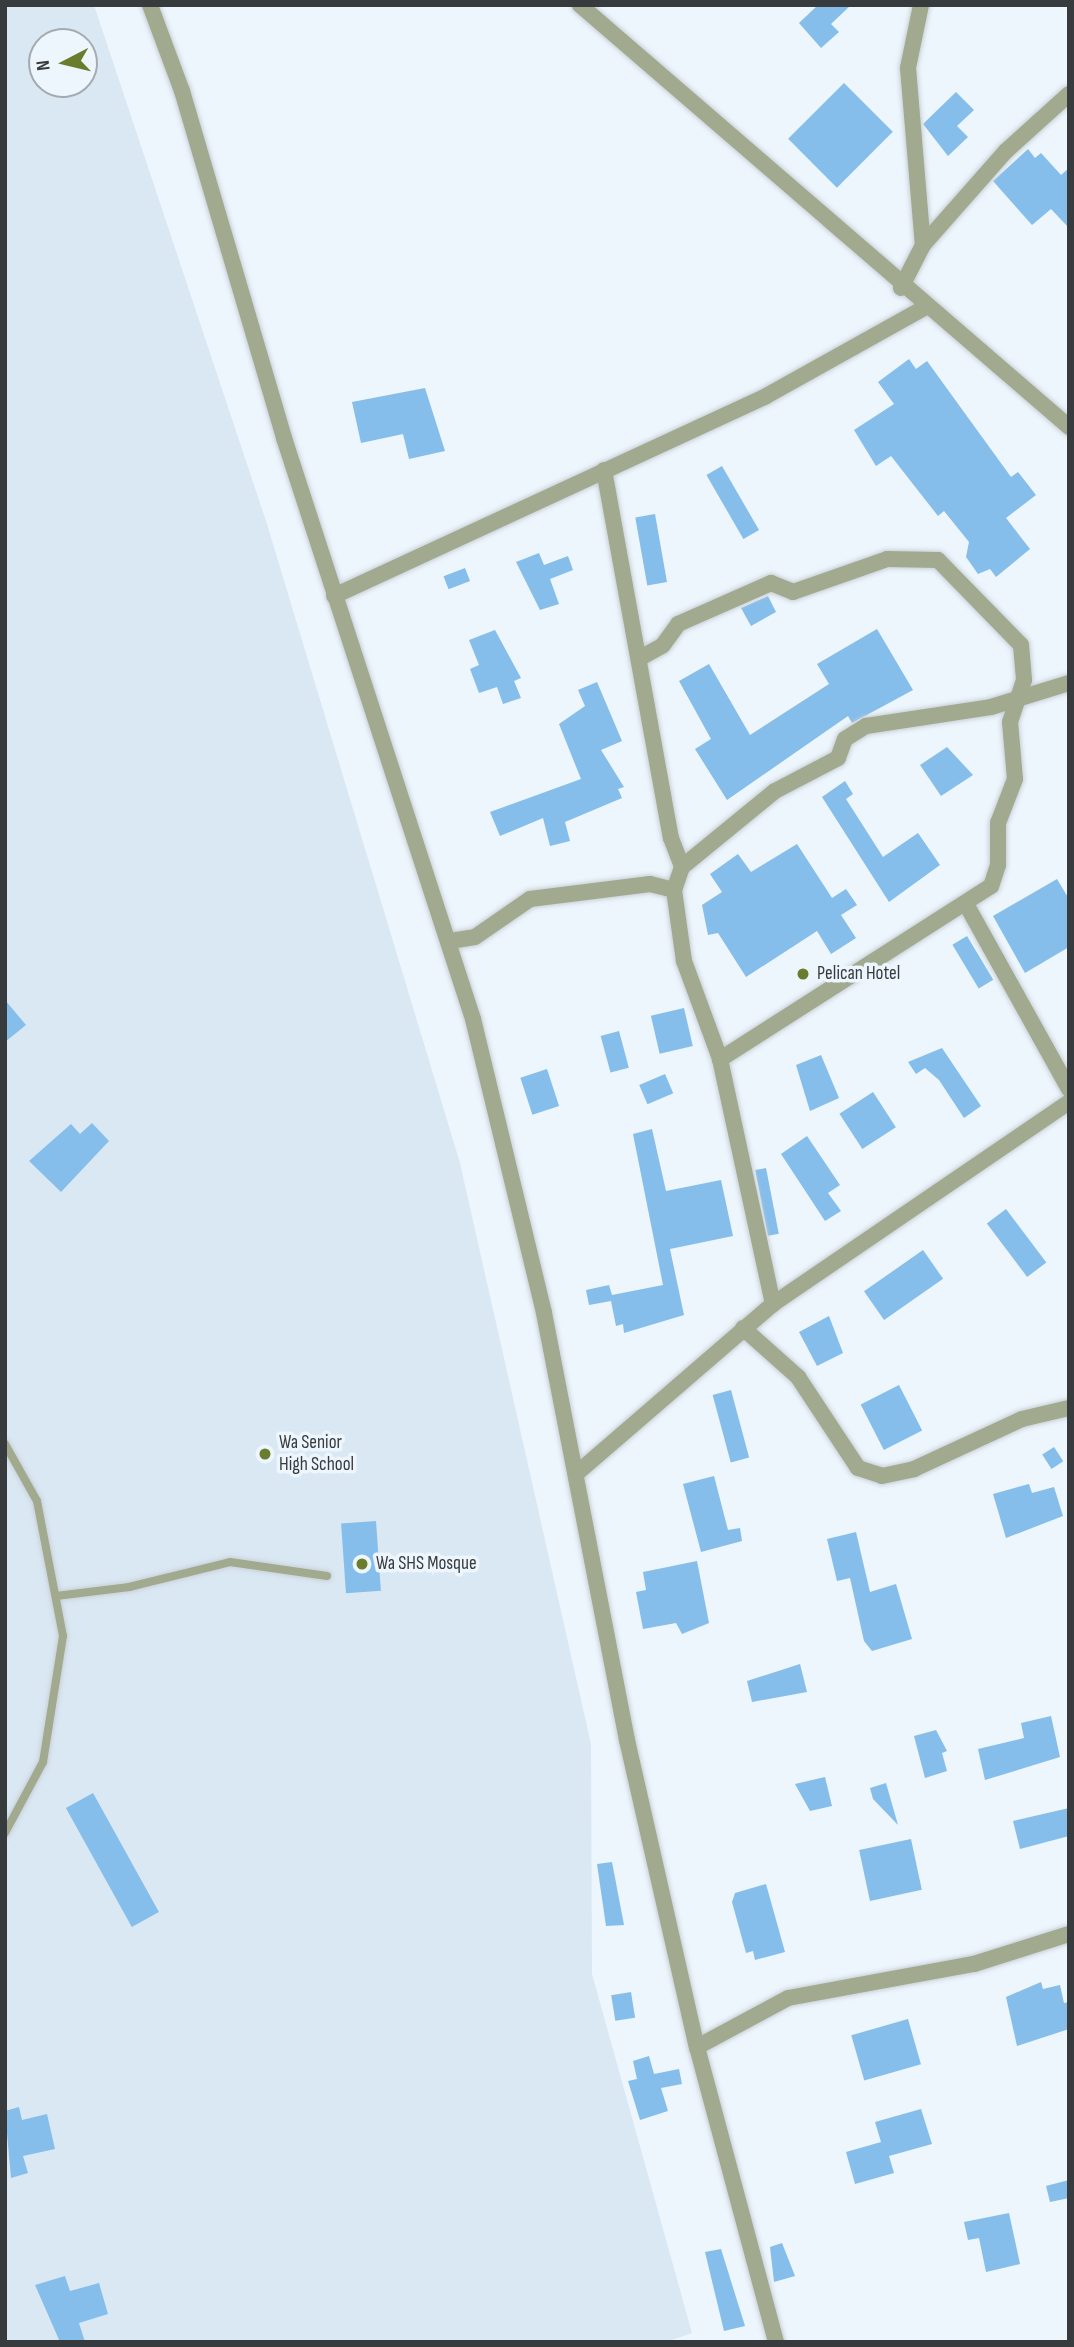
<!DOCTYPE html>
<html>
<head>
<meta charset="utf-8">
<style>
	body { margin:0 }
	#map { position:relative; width:1074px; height:2347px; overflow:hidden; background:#edf5fd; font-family:"Sofia Sans Condensed",sans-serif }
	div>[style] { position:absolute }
	.built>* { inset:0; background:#dae8f4 }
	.building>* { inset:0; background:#85beea; transform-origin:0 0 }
	.roads { filter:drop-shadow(0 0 2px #c9d0d7) drop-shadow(0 0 2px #c9d0d7) }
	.lane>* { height:8px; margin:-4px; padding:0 4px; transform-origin:4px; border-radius:4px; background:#a1aa8f }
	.street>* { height:16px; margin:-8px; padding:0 8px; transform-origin:8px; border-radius:8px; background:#a1aa8f }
	.dots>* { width:19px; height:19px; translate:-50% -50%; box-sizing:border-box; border:4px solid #edf5fd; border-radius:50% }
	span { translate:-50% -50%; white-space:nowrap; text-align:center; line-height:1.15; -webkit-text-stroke:7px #edf5fd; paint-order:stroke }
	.poi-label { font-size:19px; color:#373b3d }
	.left { translate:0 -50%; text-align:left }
	.frame { position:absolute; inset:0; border:7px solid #373b3d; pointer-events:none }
	.north { position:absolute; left:28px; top:28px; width:70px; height:70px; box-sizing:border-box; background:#edf5fd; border:2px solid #a4abb0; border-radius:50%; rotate:263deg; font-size:19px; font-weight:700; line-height:28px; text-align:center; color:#373b3d }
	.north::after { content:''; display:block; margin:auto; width:24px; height:32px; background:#697d2d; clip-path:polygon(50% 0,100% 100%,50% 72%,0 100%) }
</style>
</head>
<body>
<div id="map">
	<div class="built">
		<i style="clip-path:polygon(evenodd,5px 5px,94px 5px,266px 521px,460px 1163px,591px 1744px,592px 1974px,692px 2333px,666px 2342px,5px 2342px,5px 5px,42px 42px,84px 42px,84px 84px,42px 84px,42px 42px)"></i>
	</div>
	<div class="building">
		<i style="clip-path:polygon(818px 5px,851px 5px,831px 24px,839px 32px,821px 48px,799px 23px)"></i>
		<i style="left:844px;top:83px;width:69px;height:79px;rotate:45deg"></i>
		<i style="clip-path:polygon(956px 92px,974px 110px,957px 126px,968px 137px,948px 156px,923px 124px)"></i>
		<i style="clip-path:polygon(1028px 149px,1035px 158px,1041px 153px,1061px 175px,1069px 168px,1069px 228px,1051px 209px,1032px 225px,993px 181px)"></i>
		<i style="clip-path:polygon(909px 359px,916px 369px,927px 361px,1011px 477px,1018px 472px,1036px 495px,1006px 518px,1030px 549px,996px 577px,990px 569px,978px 574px,966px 557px,969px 542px,944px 511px,938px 516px,891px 456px,876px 466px,854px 430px,894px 404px,878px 382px)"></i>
		<i style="clip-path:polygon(425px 388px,445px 451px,409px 459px,403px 434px,361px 443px,352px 402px)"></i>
		<i style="left:722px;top:466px;width:74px;height:18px;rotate:60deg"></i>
		<i style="left:655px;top:514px;width:69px;height:20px;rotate:80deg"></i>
		<i style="clip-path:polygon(539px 553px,544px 565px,568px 556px,573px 570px,550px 579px,559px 604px,540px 610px,516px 562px)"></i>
		<i style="left:465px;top:568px;width:14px;height:23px;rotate:69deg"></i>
		<i style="clip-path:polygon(768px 596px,776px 612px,751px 626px,741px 608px)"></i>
		<i style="clip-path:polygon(877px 629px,913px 690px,852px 723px,848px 716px,727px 800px,695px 749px,711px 739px,679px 681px,709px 664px,750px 735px,829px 684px,817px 664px)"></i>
		<i style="clip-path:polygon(495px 630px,521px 678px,514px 681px,521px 698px,503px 704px,497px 687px,479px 693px,470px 669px,479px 665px,469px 640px)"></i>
		<i style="clip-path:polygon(597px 682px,622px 741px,601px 750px,624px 787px,618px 789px,622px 798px,565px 822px,570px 841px,550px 846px,543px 818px,500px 836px,490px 812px,581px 779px,559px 724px,585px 706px,578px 690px)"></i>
		<i style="clip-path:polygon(947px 747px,973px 775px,941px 796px,920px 765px)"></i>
		<i style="clip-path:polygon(845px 781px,853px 794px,846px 799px,883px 857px,918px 833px,940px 865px,889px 902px,822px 797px)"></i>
		<i style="clip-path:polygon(797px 844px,832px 898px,846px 889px,857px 905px,841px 915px,856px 938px,831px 954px,817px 931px,746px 977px,718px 933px,708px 935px,702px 905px,722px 892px,710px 874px,738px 854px,751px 872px)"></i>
		<i style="clip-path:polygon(1057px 879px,1069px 899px,1069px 947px,1025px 973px,993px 916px)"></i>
		<i style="left:967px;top:936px;width:51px;height:17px;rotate:59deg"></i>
		<i style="clip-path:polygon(5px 1000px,26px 1025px,5px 1042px)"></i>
		<i style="left:684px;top:1008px;width:39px;height:34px;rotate:77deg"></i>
		<i style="left:619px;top:1031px;width:38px;height:19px;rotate:75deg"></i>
		<i style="clip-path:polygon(942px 1048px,981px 1106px,964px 1118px,939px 1080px,925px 1068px,916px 1074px,908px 1062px)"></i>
		<i style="clip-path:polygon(821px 1055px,839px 1098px,810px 1111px,796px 1065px)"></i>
		<i style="left:547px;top:1069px;width:39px;height:28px;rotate:72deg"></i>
		<i style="left:665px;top:1074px;width:21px;height:28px;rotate:67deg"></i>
		<i style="left:873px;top:1092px;width:42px;height:40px;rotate:57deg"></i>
		<i style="clip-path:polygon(92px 1123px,109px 1141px,61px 1192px,29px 1161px,71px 1124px,80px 1134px)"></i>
		<i style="clip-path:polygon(652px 1129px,666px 1191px,721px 1180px,733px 1236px,670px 1249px,684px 1315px,624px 1333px,623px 1324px,616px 1326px,611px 1301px,589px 1305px,586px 1290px,609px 1285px,612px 1295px,663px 1285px,633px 1134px)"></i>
		<i style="clip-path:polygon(807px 1136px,840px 1185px,828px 1193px,841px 1211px,825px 1221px,781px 1154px)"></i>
		<i style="left:766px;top:1168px;width:67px;height:11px;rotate:79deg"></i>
		<i style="left:1006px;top:1209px;width:67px;height:24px;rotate:53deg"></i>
		<i style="left:923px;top:1250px;width:35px;height:72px;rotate:55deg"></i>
		<i style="clip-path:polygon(829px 1316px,843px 1353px,817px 1366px,799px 1332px)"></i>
		<i style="left:899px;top:1385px;width:51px;height:43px;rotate:63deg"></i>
		<i style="left:731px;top:1390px;width:70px;height:19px;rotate:75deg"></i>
		<i style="left:1054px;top:1447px;width:17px;height:14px;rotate:57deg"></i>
		<i style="clip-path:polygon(714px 1476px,728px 1530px,740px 1528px,742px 1541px,701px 1552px,683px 1484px)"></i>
		<i style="clip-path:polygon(1029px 1484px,1032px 1493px,1054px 1487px,1063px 1516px,1006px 1538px,993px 1494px)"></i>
		<i style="left:376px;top:1521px;width:70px;height:35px;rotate:86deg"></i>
		<i style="clip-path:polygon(856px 1532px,870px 1592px,896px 1584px,912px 1639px,872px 1651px,864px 1641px,850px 1578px,837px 1581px,827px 1539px)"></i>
		<i style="clip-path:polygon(697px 1561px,709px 1623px,682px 1634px,676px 1623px,643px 1629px,636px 1592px,646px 1590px,643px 1572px)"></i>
		<i style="clip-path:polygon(800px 1664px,807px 1692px,752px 1702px,747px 1681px)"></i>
		<i style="clip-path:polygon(1051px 1716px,1060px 1757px,985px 1780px,978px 1749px,1024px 1738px,1021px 1723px)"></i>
		<i style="clip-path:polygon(936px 1730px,947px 1751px,942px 1753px,947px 1771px,925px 1778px,914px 1736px)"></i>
		<i style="clip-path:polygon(825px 1777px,832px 1806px,810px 1811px,795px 1784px)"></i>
		<i style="clip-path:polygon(886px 1783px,898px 1825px,873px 1799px,870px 1788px)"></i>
		<i style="left:93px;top:1793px;width:136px;height:31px;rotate:61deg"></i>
		<i style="clip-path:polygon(1069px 1808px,1069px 1836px,1020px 1849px,1013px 1821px)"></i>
		<i style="left:911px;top:1839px;width:52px;height:53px;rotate:78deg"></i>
		<i style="clip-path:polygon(612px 1862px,624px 1925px,606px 1926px,597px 1864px)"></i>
		<i style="clip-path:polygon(766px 1884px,785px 1952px,755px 1960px,753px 1951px,746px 1953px,732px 1902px,735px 1893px)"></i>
		<i style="clip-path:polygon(1041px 1982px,1043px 1989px,1060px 1985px,1064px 2003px,1069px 2002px,1069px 2029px,1017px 2046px,1006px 1997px)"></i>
		<i style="left:631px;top:1992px;width:26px;height:20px;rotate:81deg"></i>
		<i style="left:908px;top:2019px;width:47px;height:59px;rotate:74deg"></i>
		<i style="clip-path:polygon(649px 2056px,654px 2074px,679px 2069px,682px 2084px,661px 2088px,668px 2111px,640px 2120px,628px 2081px,637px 2079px,633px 2061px)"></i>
		<i style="clip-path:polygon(19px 2107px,22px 2120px,47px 2114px,55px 2149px,23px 2156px,28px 2173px,11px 2178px,5px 2111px)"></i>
		<i style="clip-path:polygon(921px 2109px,932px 2144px,889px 2156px,894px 2173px,855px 2184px,846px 2152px,881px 2142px,875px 2122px)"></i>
		<i style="clip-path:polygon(1069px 2180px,1069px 2198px,1050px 2202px,1046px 2186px)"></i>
		<i style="clip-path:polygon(1009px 2213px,1020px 2264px,986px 2272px,979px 2238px,968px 2240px,964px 2222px)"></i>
		<i style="clip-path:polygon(782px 2243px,795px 2276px,774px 2282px,770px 2247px)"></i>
		<i style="clip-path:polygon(721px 2249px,745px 2326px,724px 2331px,705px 2252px)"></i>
		<i style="clip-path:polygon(65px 2276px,70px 2291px,99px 2283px,108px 2314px,79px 2323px,85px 2342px,60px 2342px,35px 2285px)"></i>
	</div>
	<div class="roads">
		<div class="lane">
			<i style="left:5px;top:1444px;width:65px;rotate:60.7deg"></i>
			<i style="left:37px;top:1501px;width:137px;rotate:79.1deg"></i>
			<i style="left:63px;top:1636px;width:128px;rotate:99deg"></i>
			<i style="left:43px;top:1762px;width:81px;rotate:118.2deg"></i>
			<i style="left:56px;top:1596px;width:74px;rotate:-7deg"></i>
			<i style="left:129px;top:1587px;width:104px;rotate:-13.9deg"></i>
			<i style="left:230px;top:1562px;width:98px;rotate:8.2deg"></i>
		</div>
		<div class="street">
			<i style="left:150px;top:5px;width:92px;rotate:69.6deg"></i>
			<i style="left:182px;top:91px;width:362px;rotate:73.6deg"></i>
			<i style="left:284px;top:438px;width:611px;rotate:71.98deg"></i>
			<i style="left:473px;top:1019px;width:302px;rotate:76.4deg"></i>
			<i style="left:544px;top:1313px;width:435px;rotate:79deg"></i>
			<i style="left:627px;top:1740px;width:315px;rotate:77.2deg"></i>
			<i style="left:697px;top:2047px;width:305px;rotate:75deg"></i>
			<i style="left:580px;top:5px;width:646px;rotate:40.79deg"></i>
			<i style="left:921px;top:5px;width:64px;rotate:101.7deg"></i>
			<i style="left:908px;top:68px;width:178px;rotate:85.2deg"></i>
			<i style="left:901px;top:288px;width:48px;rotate:-62.9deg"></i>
			<i style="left:923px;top:245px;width:125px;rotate:-48.6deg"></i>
			<i style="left:1006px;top:151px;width:85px;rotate:-42.1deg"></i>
			<i style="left:604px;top:470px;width:374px;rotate:79.7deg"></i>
			<i style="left:671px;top:838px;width:31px;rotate:69deg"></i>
			<i style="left:682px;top:867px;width:24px;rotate:109deg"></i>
			<i style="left:674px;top:890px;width:72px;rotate:82deg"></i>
			<i style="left:684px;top:961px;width:104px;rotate:69.8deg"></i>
			<i style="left:720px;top:1059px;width:251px;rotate:77.8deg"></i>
			<i style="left:334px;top:596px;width:476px;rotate:-24.8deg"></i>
			<i style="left:766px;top:396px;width:181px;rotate:-29.1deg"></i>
			<i style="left:640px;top:658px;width:26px;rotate:-29deg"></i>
			<i style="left:663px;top:645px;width:26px;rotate:-54deg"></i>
			<i style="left:678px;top:624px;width:102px;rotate:-23.8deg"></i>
			<i style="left:771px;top:583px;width:24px;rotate:22deg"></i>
			<i style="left:793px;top:592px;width:100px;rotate:-19.3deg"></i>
			<i style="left:887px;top:559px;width:51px;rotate:1.1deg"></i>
			<i style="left:938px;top:560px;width:119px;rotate:45.7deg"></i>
			<i style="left:1021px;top:645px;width:35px;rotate:85deg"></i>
			<i style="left:1024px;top:680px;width:44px;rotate:108.4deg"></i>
			<i style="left:1010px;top:722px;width:57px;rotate:85deg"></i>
			<i style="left:1015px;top:779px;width:47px;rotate:111.1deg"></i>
			<i style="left:998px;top:823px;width:42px;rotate:90deg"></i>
			<i style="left:998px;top:865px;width:22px;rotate:108deg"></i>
			<i style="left:991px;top:886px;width:322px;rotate:147.4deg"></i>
			<i style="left:682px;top:867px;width:120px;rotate:-39.3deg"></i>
			<i style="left:775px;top:791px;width:71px;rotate:-27.6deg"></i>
			<i style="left:838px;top:758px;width:20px;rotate:-70deg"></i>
			<i style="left:845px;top:739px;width:25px;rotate:-32deg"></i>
			<i style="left:866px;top:726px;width:126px;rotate:-8.6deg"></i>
			<i style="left:991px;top:707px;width:82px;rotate:-17.1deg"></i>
			<i style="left:966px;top:904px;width:212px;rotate:60.9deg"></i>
			<i style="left:450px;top:941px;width:25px;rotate:-9deg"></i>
			<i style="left:475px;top:937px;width:67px;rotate:-34.6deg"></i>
			<i style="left:530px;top:899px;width:121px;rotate:-7.1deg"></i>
			<i style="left:650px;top:884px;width:25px;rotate:14deg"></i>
			<i style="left:743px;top:1328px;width:74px;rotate:41.7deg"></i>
			<i style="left:798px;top:1377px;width:109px;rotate:56.6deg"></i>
			<i style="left:858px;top:1468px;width:25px;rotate:18deg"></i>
			<i style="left:882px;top:1476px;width:33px;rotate:-12deg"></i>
			<i style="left:914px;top:1469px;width:119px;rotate:-24.8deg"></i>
			<i style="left:1022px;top:1419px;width:48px;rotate:-13.2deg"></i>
			<i style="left:576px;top:1474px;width:260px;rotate:-40.8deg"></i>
			<i style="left:773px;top:1304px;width:358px;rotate:-34.3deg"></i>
			<i style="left:697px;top:2047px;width:103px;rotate:-28.3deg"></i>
			<i style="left:788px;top:1998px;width:189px;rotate:-10.4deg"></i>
			<i style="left:974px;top:1964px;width:100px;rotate:-17.5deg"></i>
		</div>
	</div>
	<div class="dots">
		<i style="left:803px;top:974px;background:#697d2d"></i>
		<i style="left:265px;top:1454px;background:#697d2d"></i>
		<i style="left:362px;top:1564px;background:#697d2d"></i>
	</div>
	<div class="poi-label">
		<span class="left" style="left:817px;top:974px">Pelican Hotel</span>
		<span class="left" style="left:279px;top:1454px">Wa Senior<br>High School</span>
		<span class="left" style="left:376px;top:1564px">Wa SHS Mosque</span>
	</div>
	<div class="frame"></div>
	<div class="north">N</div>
</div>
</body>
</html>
